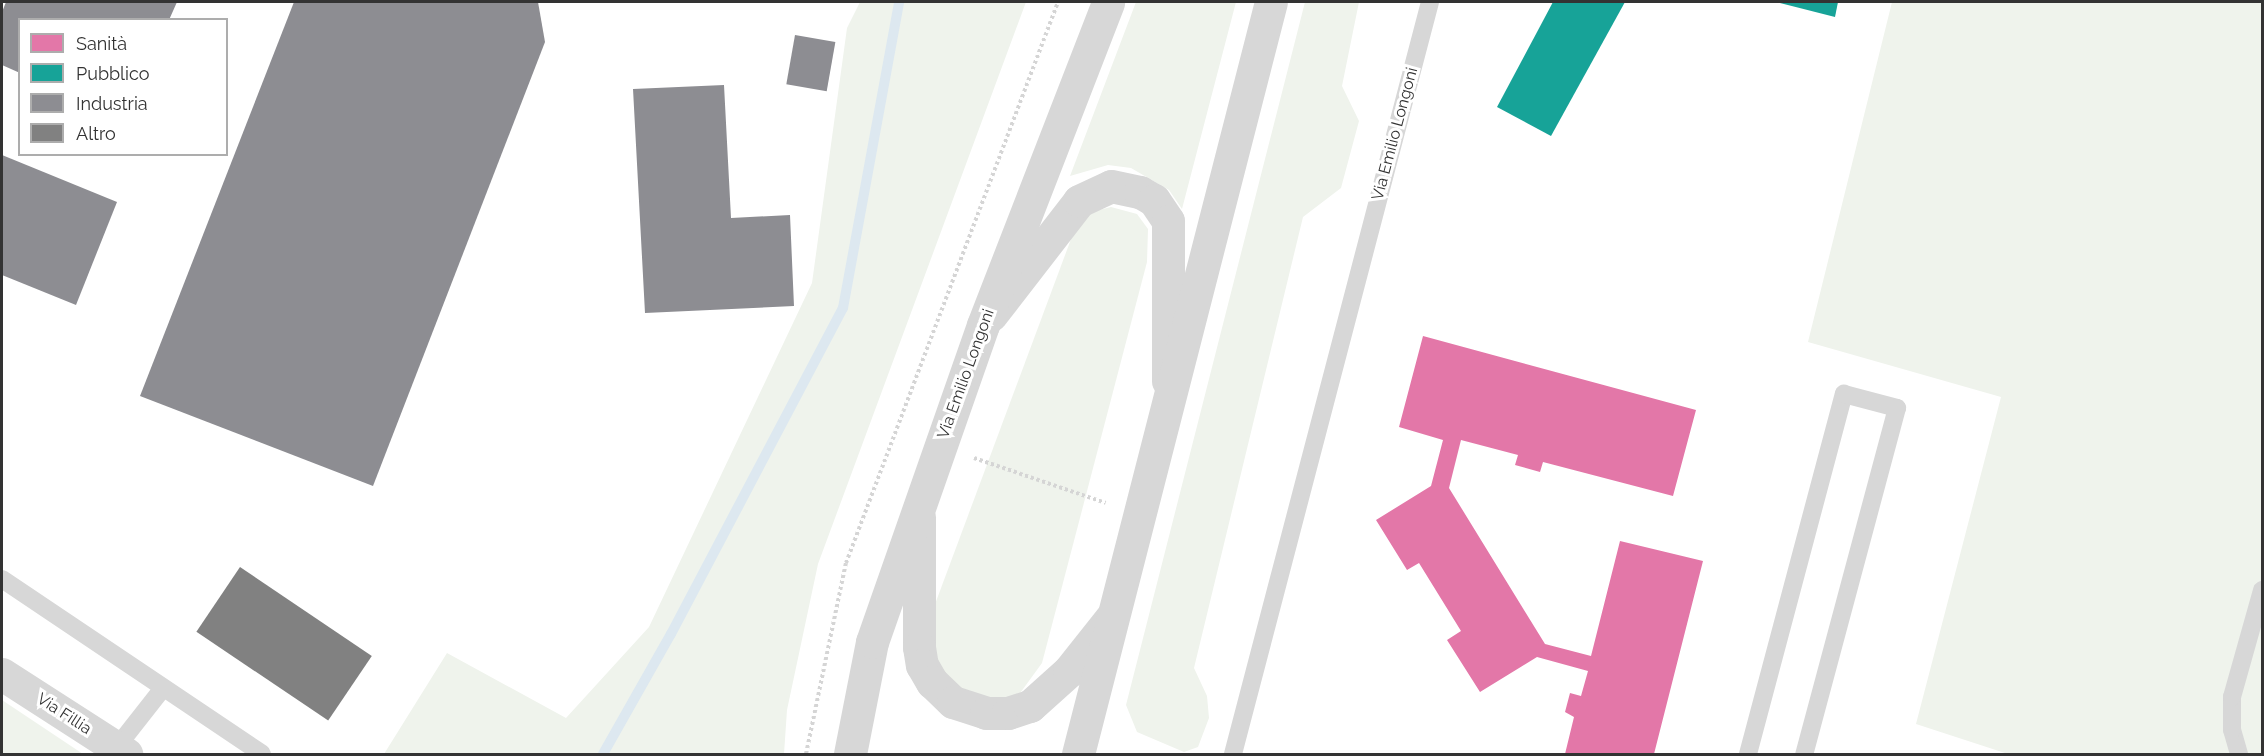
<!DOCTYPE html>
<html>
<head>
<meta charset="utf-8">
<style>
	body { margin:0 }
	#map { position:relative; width:2264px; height:756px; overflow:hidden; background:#fff; font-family:Raleway,sans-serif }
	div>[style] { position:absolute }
	.green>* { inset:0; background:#eff3ec }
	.health>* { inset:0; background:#e377a8 }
	.public>* { inset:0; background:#17a398 }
	.industry>* { inset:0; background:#8d8d92; transform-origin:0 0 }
	.stream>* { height:10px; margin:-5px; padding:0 5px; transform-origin:5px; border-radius:5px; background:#dde8f0 }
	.building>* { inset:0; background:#818181; transform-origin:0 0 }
	.path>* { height:4px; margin-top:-2px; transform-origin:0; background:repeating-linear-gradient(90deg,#d5d5d5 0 3px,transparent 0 6px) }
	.service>* { height:18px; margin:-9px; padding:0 9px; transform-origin:9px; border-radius:9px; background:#d7d7d7 }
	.minor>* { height:33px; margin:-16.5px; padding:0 16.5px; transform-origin:16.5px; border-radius:16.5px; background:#d7d7d7 }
	.tertiary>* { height:33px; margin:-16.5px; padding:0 16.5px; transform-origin:16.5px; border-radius:16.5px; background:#d7d7d7 }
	span { translate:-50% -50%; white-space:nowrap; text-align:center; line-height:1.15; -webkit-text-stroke:6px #fff; paint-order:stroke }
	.street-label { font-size:16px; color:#333 }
	.frame { position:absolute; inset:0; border:3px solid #333; pointer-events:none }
	.legend { position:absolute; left:18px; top:18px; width:210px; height:138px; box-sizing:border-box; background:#fff; border:2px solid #adadad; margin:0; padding:8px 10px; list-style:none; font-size:18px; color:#333 }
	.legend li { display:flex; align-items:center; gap:12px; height:30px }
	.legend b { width:30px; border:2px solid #adadad }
</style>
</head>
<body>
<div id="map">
	<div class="green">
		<i style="clip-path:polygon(860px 2px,1026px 2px,818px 564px,787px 710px,784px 754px,384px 754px,447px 653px,566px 718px,649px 627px,812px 283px,847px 28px)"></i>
		<i style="clip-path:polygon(1136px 2px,1236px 2px,1182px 209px,1169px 190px,1131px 168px,1108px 165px,1070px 176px)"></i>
		<i style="clip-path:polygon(1305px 2px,1359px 2px,1342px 86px,1359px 121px,1341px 188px,1303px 217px,1194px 668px,1207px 696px,1209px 718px,1198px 747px,1184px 752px,1137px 732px,1126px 705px)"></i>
		<i style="clip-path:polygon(1892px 2px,2262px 2px,2262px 754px,2008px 754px,1916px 724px,2001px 397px,1808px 342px)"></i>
		<i style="clip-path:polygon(1111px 207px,1137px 214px,1148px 229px,1147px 262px,1042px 663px,1018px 696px,997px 704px,952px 693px,926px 643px,928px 623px,1074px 231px,1091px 212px)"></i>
		<i style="clip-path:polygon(2px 700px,83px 754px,2px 754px)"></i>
	</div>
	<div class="health">
		<i style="clip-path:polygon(1423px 336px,1696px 410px,1673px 496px,1543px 462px,1540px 472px,1515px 465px,1518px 455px,1461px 440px,1449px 488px,1545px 644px,1591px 656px,1620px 541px,1703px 561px,1654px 754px,1565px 754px,1574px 717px,1565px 712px,1570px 693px,1581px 696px,1588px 671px,1537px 657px,1480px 692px,1447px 640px,1461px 631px,1419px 563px,1407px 570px,1376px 520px,1431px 486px,1443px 440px,1399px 427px)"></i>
	</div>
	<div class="public">
		<i style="clip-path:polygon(1553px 2px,1625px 2px,1551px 136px,1497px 107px)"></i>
		<i style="clip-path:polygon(1776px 2px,1838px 2px,1835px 17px)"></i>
	</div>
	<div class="industry">
		<i style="clip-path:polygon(6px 2px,177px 2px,169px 20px,20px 20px,20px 73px,2px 65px,2px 12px)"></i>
		<i style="clip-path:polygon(294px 2px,538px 2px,545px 42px,373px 486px,140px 396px)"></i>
		<i style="left:795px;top:35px;width:41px;height:50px;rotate:10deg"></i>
		<i style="clip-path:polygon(724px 85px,731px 218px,790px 215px,794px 306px,645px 313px,633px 89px)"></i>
		<i style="clip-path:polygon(2px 155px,117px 202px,76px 305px,2px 275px)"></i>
	</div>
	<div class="stream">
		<i style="left:603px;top:754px;width:138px;rotate:-60.5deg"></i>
		<i style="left:671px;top:634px;width:369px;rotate:-62.2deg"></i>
		<i style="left:843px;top:308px;width:311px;rotate:-79.6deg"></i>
	</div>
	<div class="building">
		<i style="left:240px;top:567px;width:159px;height:78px;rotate:34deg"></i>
	</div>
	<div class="path">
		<i style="left:974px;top:458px;width:139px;rotate:18.8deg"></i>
		<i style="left:806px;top:754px;width:195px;rotate:-78.2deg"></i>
		<i style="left:846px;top:563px;width:600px;rotate:-69.3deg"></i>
	</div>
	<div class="service">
		<i style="left:2px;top:579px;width:313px;rotate:33.9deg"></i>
		<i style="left:116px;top:748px;width:76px;rotate:-51.9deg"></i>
		<i style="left:1233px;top:754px;width:777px;rotate:-75.32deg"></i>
		<i style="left:1748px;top:754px;width:373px;rotate:-75.1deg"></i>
		<i style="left:1844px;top:394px;width:55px;rotate:14.8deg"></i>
		<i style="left:1897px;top:408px;width:358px;rotate:105deg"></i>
		<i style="left:2239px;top:754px;width:25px;rotate:-106deg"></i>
		<i style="left:2232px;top:730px;width:33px;rotate:-90deg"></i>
		<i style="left:2232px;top:697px;width:111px;rotate:-74.3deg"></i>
	</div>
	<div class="minor">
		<i style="left:991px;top:315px;width:144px;rotate:-52.3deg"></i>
		<i style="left:1079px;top:201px;width:35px;rotate:-25deg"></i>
		<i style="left:1111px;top:186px;width:30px;rotate:12deg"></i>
		<i style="left:1140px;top:192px;width:16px;rotate:30deg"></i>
		<i style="left:1154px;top:200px;width:25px;rotate:56deg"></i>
		<i style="left:1168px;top:221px;width:160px;rotate:90deg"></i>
		<i style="left:919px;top:517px;width:130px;rotate:90deg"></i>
		<i style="left:919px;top:647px;width:18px;rotate:81deg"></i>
		<i style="left:922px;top:665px;width:20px;rotate:60deg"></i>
		<i style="left:932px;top:682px;width:29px;rotate:44deg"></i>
		<i style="left:953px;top:702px;width:35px;rotate:18deg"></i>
		<i style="left:986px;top:713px;width:22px"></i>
		<i style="left:1008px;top:713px;width:23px;rotate:-18deg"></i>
		<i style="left:1030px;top:706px;width:52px;rotate:-41.9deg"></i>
		<i style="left:1069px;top:671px;width:68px;rotate:-51.6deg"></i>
		<i style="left:2px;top:674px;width:148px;rotate:32.8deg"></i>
	</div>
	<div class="tertiary">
		<i style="left:850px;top:754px;width:114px;rotate:-78.9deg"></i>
		<i style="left:872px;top:642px;width:336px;rotate:-70.7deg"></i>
		<i style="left:983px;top:325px;width:346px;rotate:-68.8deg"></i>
		<i style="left:1078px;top:754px;width:776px;rotate:-75.61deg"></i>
	</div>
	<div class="street-label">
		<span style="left:1395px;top:134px;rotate:-75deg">Via Emilio Longoni</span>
		<span style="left:966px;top:374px;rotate:-70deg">Via Emilio Longoni</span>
		<span style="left:64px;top:714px;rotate:33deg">Via Fillia</span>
	</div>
	<div class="frame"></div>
	<ul class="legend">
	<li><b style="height:16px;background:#e377a8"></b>Sanità</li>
	<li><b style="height:16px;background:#17a398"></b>Pubblico</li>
	<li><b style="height:16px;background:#8d8d92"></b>Industria</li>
	<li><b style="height:16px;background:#818181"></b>Altro</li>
	</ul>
</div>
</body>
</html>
